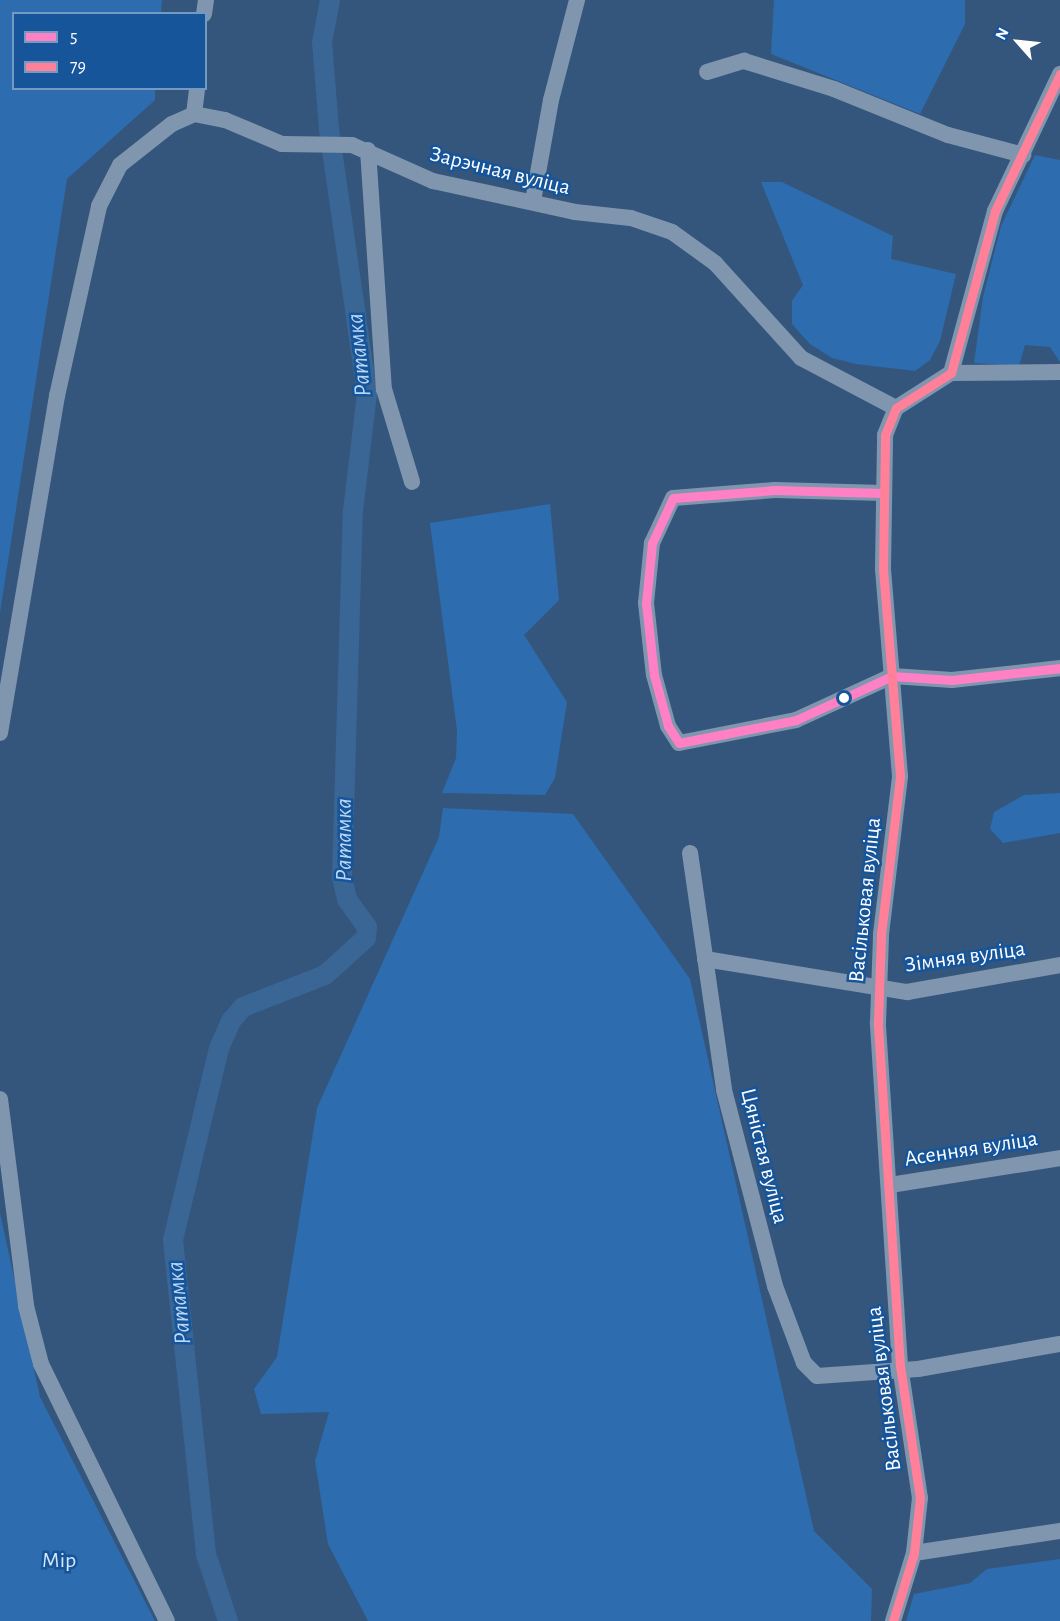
<!DOCTYPE html>
<html>
<head>
<meta charset="utf-8">
<style>
	body { margin:0 }
	#map { position:relative; width:1060px; height:1621px; overflow:hidden; background:#35567c; font-family:"Alegreya Sans",sans-serif }
	div>[style] { position:absolute }
	.green>* { inset:0; background:#2c6caf }
	.river>* { height:20px; margin:-10px; padding:0 10px; transform-origin:10px; border-radius:10px; background:#3a6696 }
	.minor>* { height:16px; margin:-8px; padding:0 8px; transform-origin:8px; border-radius:8px; background:#8096ae }
	.bus-1>* { height:9px; margin:-4.5px; padding:0 4.5px; transform-origin:4.5px; border-radius:4.5px; background:#ff80c5 }
	.bus-2>* { height:9px; margin:-4.5px; padding:0 4.5px; transform-origin:4.5px; border-radius:4.5px; background:#ff8098 }
	.dots>* { width:16px; height:16px; translate:-50% -50%; box-sizing:border-box; border:3px solid #17559a; border-radius:50% }
	span { translate:-50% -50%; white-space:nowrap; text-align:center; line-height:1.15; -webkit-text-stroke:5px #17559a; paint-order:stroke }
	.street-label { font-size:22px; color:#fff }
	.park-label { font-size:22px; color:#d4e8fc }
	.water-label { font-size:24px; color:#b9d8f8; font-style:italic }
	.legend { position:absolute; left:12px; top:12px; width:195px; height:78px; box-sizing:border-box; background:#17559a; border:2px solid #7499c2; margin:0; padding:8px 10px; list-style:none; font-size:18px; color:#fff }
	.legend li { display:flex; align-items:center; gap:12px; height:30px }
	.legend b { width:30px; border:2px solid #7499c2 }
	.north { position:absolute; left:988px; top:12px; width:60px; height:60px; -webkit-text-stroke:4px #17559a; paint-order:stroke; rotate:297deg; font-size:16px; font-weight:700; line-height:24px; text-align:center; color:#fff }
	.north::after { content:''; display:block; margin:auto; width:21px; height:27px; background:#fff; clip-path:polygon(50% 0,100% 100%,50% 72%,0 100%) }
</style>
</head>
<body>
<div id="map">
	<div class="green">
		<i style="clip-path:polygon(0 0,162px 0,161px 13px,14px 14px,14px 88px,155px 89px,155px 100px,67px 179px,0 613px)"></i>
		<i style="clip-path:polygon(774px 0,965px 0,965px 24px,920px 114px,771px 54px)"></i>
		<i style="clip-path:polygon(1035px 155px,1060px 160px,1060px 362px,1050px 347px,1025px 345px,1019px 366px,974px 363px,983px 297px,1001px 226px)"></i>
		<i style="clip-path:polygon(761px 182px,782px 182px,893px 236px,891px 259px,956px 274px,940px 341px,930px 360px,915px 371px,856px 364px,832px 358px,810px 344px,792px 324px,792px 301px,803px 285px)"></i>
		<i style="clip-path:polygon(550px 504px,559px 600px,524px 635px,567px 702px,555px 778px,545px 795px,442px 793px,456px 758px,457px 731px,430px 523px)"></i>
		<i style="clip-path:polygon(1060px 793px,1060px 833px,1003px 843px,990px 829px,994px 812px,1024px 795px)"></i>
		<i style="clip-path:polygon(443px 808px,573px 814px,690px 979px,814px 1531px,872px 1589px,871px 1621px,368px 1621px,328px 1544px,315px 1461px,329px 1412px,261px 1414px,254px 1389px,277px 1357px,317px 1108px,439px 837px)"></i>
		<i style="clip-path:polygon(0 1213px,40px 1397px,155px 1621px,0 1621px)"></i>
		<i style="clip-path:polygon(1060px 1559px,1060px 1621px,906px 1621px,914px 1594px,970px 1583px,987px 1569px)"></i>
	</div>
	<div class="river">
		<i style="left:228px;top:1621px;width:71px;rotate:-108.2deg"></i>
		<i style="left:206px;top:1554px;width:316px;rotate:-96deg"></i>
		<i style="left:173px;top:1240px;width:197px;rotate:-76.5deg"></i>
		<i style="left:219px;top:1048px;width:30px;rotate:-66deg"></i>
		<i style="left:231px;top:1021px;width:18px;rotate:-49deg"></i>
		<i style="left:243px;top:1007px;width:88px;rotate:-21.3deg"></i>
		<i style="left:325px;top:975px;width:55px;rotate:-42.1deg"></i>
		<i style="left:366px;top:938px;width:11px;rotate:-85deg"></i>
		<i style="left:367px;top:927px;width:34px;rotate:-126deg"></i>
		<i style="left:347px;top:899px;width:23px;rotate:-103deg"></i>
		<i style="left:342px;top:877px;width:366px;rotate:-88.3deg"></i>
		<i style="left:353px;top:511px;width:119px;rotate:-83.2deg"></i>
		<i style="left:367px;top:393px;width:266px;rotate:-98.2deg"></i>
		<i style="left:329px;top:130px;width:88px;rotate:-94.5deg"></i>
		<i style="left:322px;top:42px;width:43px;rotate:-79.2deg"></i>
	</div>
	<div class="minor">
		<i style="left:204px;top:14px;width:14px;rotate:-82deg"></i>
		<i style="left:707px;top:72px;width:39px;rotate:-17deg"></i>
		<i style="left:744px;top:61px;width:94px;rotate:17.3deg"></i>
		<i style="left:834px;top:89px;width:123px;rotate:22deg"></i>
		<i style="left:948px;top:135px;width:78px;rotate:14.9deg"></i>
		<i style="left:194px;top:114px;width:26px;rotate:-83deg"></i>
		<i style="left:368px;top:150px;width:240px;rotate:86.2deg"></i>
		<i style="left:384px;top:389px;width:97px;rotate:73.2deg"></i>
		<i style="left:533px;top:201px;width:103px;rotate:-79.9deg"></i>
		<i style="left:551px;top:100px;width:103px;rotate:-75.4deg"></i>
		<i style="left:951px;top:373px;width:109px;rotate:-0.5deg"></i>
		<i style="left:883px;top:493px;width:108px;rotate:-178.4deg"></i>
		<i style="left:775px;top:490px;width:102px;rotate:175.5deg"></i>
		<i style="left:673px;top:498px;width:50px;rotate:115deg"></i>
		<i style="left:652px;top:543px;width:60px;rotate:95.7deg"></i>
		<i style="left:646px;top:603px;width:72px;rotate:83.7deg"></i>
		<i style="left:654px;top:675px;width:53px;rotate:74.6deg"></i>
		<i style="left:668px;top:726px;width:20px;rotate:57deg"></i>
		<i style="left:679px;top:743px;width:119px;rotate:-11.1deg"></i>
		<i style="left:796px;top:720px;width:106px;rotate:-24.6deg"></i>
		<i style="left:892px;top:676px;width:60px;rotate:3.8deg"></i>
		<i style="left:952px;top:680px;width:109px;rotate:-6.3deg"></i>
		<i style="left:0;top:733px;width:342px;rotate:-80.4deg"></i>
		<i style="left:57px;top:396px;width:195px;rotate:-77.5deg"></i>
		<i style="left:99px;top:206px;width:46px;rotate:-62.9deg"></i>
		<i style="left:120px;top:165px;width:66px;rotate:-38.3deg"></i>
		<i style="left:172px;top:124px;width:24px;rotate:-24deg"></i>
		<i style="left:194px;top:114px;width:32px;rotate:11deg"></i>
		<i style="left:225px;top:120px;width:62px;rotate:22.8deg"></i>
		<i style="left:282px;top:144px;width:70px;rotate:0.8deg"></i>
		<i style="left:352px;top:145px;width:89px;rotate:24deg"></i>
		<i style="left:433px;top:181px;width:145px;rotate:12.3deg"></i>
		<i style="left:575px;top:212px;width:56px;rotate:6.1deg"></i>
		<i style="left:631px;top:218px;width:43px;rotate:18.9deg"></i>
		<i style="left:672px;top:232px;width:53px;rotate:35.8deg"></i>
		<i style="left:715px;top:263px;width:128px;rotate:47.8deg"></i>
		<i style="left:801px;top:358px;width:107px;rotate:27.8deg"></i>
		<i style="left:690px;top:853px;width:239px;rotate:81.8deg"></i>
		<i style="left:724px;top:1090px;width:203px;rotate:75.4deg"></i>
		<i style="left:775px;top:1286px;width:82px;rotate:69.4deg"></i>
		<i style="left:804px;top:1363px;width:18px;rotate:45deg"></i>
		<i style="left:817px;top:1376px;width:101px;rotate:-4deg"></i>
		<i style="left:918px;top:1369px;width:144px;rotate:-10deg"></i>
		<i style="left:705px;top:959px;width:205px;rotate:9.3deg"></i>
		<i style="left:907px;top:992px;width:155px;rotate:-10deg"></i>
		<i style="left:0;top:1099px;width:209px;rotate:82.8deg"></i>
		<i style="left:26px;top:1306px;width:60px;rotate:75.5deg"></i>
		<i style="left:41px;top:1364px;width:286px;rotate:63.9deg"></i>
		<i style="left:890px;top:1185px;width:172px;rotate:-9deg"></i>
		<i style="left:914px;top:1553px;width:148px;rotate:-8.6deg"></i>
		<i style="left:893px;top:1621px;width:71px;rotate:-72.8deg"></i>
		<i style="left:914px;top:1553px;width:55px;rotate:-83.8deg"></i>
		<i style="left:920px;top:1498px;width:134px;rotate:-98.6deg"></i>
		<i style="left:900px;top:1366px;width:345px;rotate:-93.7deg"></i>
		<i style="left:878px;top:1022px;width:88px;rotate:-88deg"></i>
		<i style="left:881px;top:934px;width:159px;rotate:-83.1deg"></i>
		<i style="left:900px;top:776px;width:208px;rotate:-94.7deg"></i>
		<i style="left:883px;top:569px;width:134px;rotate:-89.1deg"></i>
		<i style="left:885px;top:435px;width:29px;rotate:-68deg"></i>
		<i style="left:896px;top:408px;width:65px;rotate:-32.5deg"></i>
		<i style="left:951px;top:373px;width:168px;rotate:-74.8deg"></i>
		<i style="left:995px;top:211px;width:152px;rotate:-64.6deg"></i>
	</div>
	<div class="bus-1">
		<i style="left:883px;top:493px;width:108px;rotate:-178.4deg"></i>
		<i style="left:775px;top:490px;width:102px;rotate:175.5deg"></i>
		<i style="left:673px;top:498px;width:50px;rotate:115deg"></i>
		<i style="left:652px;top:543px;width:60px;rotate:95.7deg"></i>
		<i style="left:646px;top:603px;width:72px;rotate:83.7deg"></i>
		<i style="left:654px;top:675px;width:53px;rotate:74.6deg"></i>
		<i style="left:668px;top:726px;width:20px;rotate:57deg"></i>
		<i style="left:679px;top:743px;width:119px;rotate:-11.1deg"></i>
		<i style="left:796px;top:720px;width:106px;rotate:-24.6deg"></i>
		<i style="left:892px;top:676px;width:60px;rotate:3.8deg"></i>
		<i style="left:952px;top:680px;width:109px;rotate:-6.3deg"></i>
	</div>
	<div class="bus-2">
		<i style="left:893px;top:1621px;width:71px;rotate:-72.8deg"></i>
		<i style="left:914px;top:1553px;width:55px;rotate:-83.8deg"></i>
		<i style="left:920px;top:1498px;width:134px;rotate:-98.6deg"></i>
		<i style="left:900px;top:1366px;width:345px;rotate:-93.7deg"></i>
		<i style="left:878px;top:1022px;width:88px;rotate:-88deg"></i>
		<i style="left:881px;top:934px;width:159px;rotate:-83.1deg"></i>
		<i style="left:900px;top:776px;width:208px;rotate:-94.7deg"></i>
		<i style="left:883px;top:569px;width:134px;rotate:-89.1deg"></i>
		<i style="left:885px;top:435px;width:29px;rotate:-68deg"></i>
		<i style="left:896px;top:408px;width:65px;rotate:-32.5deg"></i>
		<i style="left:951px;top:373px;width:168px;rotate:-74.8deg"></i>
		<i style="left:995px;top:211px;width:152px;rotate:-64.6deg"></i>
	</div>
	<div class="dots">
		<i style="left:844px;top:698px;background:#fff"></i>
	</div>
	<div class="street-label">
		<span style="left:500px;top:171px;rotate:14deg">Зарэчная вуліца</span>
		<span style="left:865px;top:900px;rotate:-84deg">Васільковая вуліца</span>
		<span style="left:965px;top:957px;rotate:-8deg">Зімняя вуліца</span>
		<span style="left:971px;top:1149px;rotate:-9deg">Асенняя вуліца</span>
		<span style="left:764px;top:1156px;rotate:76deg">Цяністая вуліца</span>
		<span style="left:884px;top:1389px;rotate:-97deg">Васільковая вуліца</span>
	</div>
	<div class="park-label">
		<span style="left:59px;top:1561px">Мір</span>
	</div>
	<div class="water-label">
		<span style="left:360px;top:355px;rotate:-96deg">Ратамка</span>
		<span style="left:345px;top:840px;rotate:-90deg">Ратамка</span>
		<span style="left:180px;top:1303px;rotate:-96deg">Ратамка</span>
	</div>
	<ul class="legend">
	<li><b style="height:8px;background:#ff80c5"></b>5</li>
	<li><b style="height:8px;background:#ff8098"></b>79</li>
	</ul>
	<div class="north">N</div>
</div>
</body>
</html>
